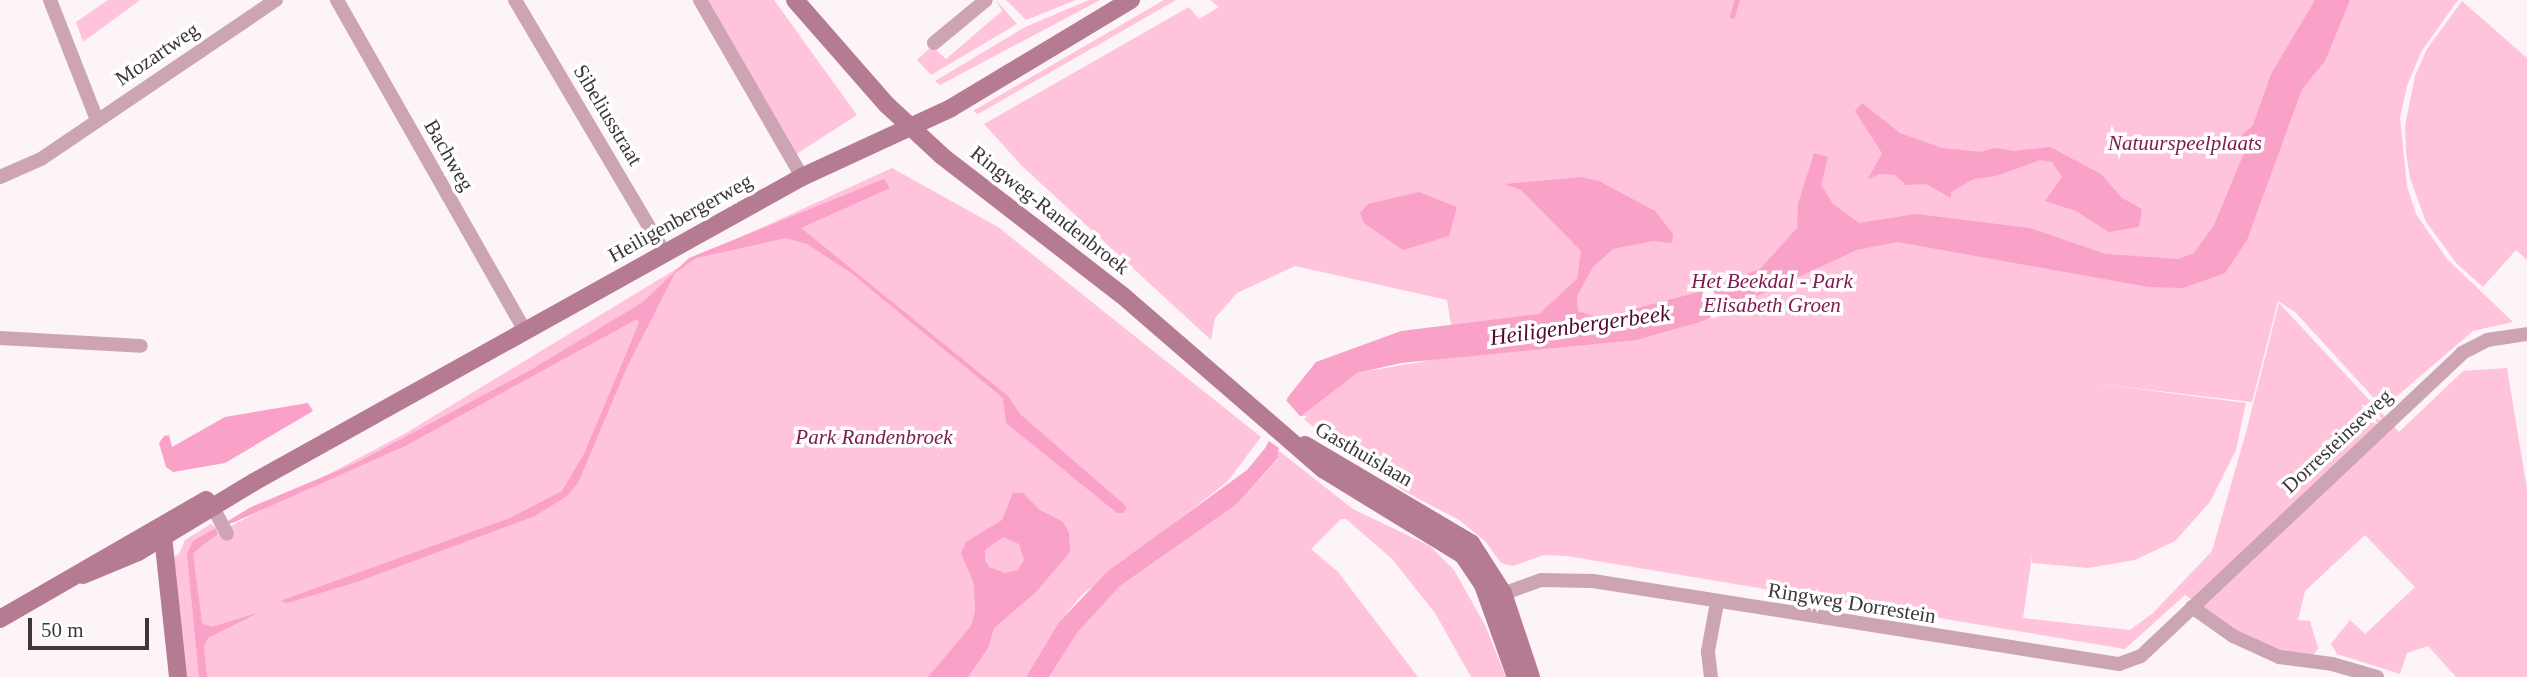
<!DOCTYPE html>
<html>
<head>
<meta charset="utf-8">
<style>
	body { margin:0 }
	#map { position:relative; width:2527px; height:677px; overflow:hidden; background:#fdf4f7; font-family:Georgia,serif }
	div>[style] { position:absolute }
	.green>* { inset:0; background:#ffc3db }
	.water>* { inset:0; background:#f9a1c6 }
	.pier>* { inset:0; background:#fdf4f7; transform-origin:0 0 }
	.stream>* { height:4.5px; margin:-2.25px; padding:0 2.25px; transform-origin:2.25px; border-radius:2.25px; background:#f9a1c6 }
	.street>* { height:14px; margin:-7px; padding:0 7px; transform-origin:7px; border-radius:7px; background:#cca4b3 }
	.secondary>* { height:18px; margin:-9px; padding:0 9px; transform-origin:9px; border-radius:9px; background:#b47b93 }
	span { translate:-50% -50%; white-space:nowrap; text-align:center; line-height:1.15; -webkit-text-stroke:7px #fff; paint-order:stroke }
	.street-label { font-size:21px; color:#3d3739 }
	.park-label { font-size:21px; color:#801b51; font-style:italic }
	.water-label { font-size:23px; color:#550733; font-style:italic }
	.scale { position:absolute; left:28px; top:618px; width:121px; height:32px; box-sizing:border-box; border:4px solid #3d3739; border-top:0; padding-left:9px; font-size:21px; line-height:24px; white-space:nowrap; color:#3d3739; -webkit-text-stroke:5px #fff; paint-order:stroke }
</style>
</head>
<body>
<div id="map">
	<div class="green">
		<i style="clip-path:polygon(108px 0,140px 0,83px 42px,76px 22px)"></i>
		<i style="clip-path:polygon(707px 0,774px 0,857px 115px,795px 155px)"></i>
		<i style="clip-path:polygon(996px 0,1017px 24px,931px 75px,917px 60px,932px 46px,946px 59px,1002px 11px)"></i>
		<i style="clip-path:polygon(1006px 0,1076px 0,1026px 20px)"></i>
		<i style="clip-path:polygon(1089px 0,1100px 0,940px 85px,935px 81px,1025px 27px)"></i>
		<i style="clip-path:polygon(1164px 0,1176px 0,978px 114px,973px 111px)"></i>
		<i style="clip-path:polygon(1210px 0,2458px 0,2421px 52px,2407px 86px,2400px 118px,2407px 186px,2416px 214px,2447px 259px,2513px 322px,2473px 331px,2383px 408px,2296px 313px,2278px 301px,2252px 402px,2092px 383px,2246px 403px,2236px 450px,2210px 502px,2175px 541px,2135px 560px,2088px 568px,2032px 563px,2032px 556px,2023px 618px,2130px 630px,2153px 613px,2212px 551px,2246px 432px,2279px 303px,2399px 432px,2463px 371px,2507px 368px,2527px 489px,2527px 677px,2456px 677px,2428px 646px,2407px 653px,2400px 674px,2337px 654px,2331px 644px,2350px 620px,2365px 634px,2415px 587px,2365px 535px,2305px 591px,2298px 620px,2310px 621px,2318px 648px,2312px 657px,2279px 652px,2246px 638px,2185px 595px,2125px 649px,1567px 556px,1544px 555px,1513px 566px,1501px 563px,1485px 541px,1459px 520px,1404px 491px,1300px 417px,1356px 373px,1456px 356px,1447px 300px,1295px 266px,1237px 293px,1215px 318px,1211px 340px,1022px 166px,984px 124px,1189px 7px,1199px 19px,1219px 7px)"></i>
		<i style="clip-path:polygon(2462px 1px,2527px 58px,2527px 260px,2516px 250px,2483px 287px,2457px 264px,2426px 222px,2410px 178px,2406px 152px,2405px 126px,2415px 76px,2427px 49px)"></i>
		<i style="clip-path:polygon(892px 168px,998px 227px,1261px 437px,1227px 482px,1082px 595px,1059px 622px,1026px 677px,184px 677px,168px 560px,179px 554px,185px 540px,211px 524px,216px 528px,188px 549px,406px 433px,691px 260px)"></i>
		<i style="clip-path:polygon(1278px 450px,1353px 509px,1430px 546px,1454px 570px,1485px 625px,1506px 677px,1471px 677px,1435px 613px,1392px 559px,1346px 519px,1341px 519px,1311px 549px,1338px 572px,1418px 677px,1049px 677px,1077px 633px,1120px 586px,1237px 504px,1278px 459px)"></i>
	</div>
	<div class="water">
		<i style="clip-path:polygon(2315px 0,2350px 0,2325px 61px,2302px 89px,2247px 240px,2225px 273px,2183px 288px,2148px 287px,1898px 242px,1857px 250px,1700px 322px,1636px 340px,1401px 363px,1357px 373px,1300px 417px,1278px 450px,1278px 458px,1237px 504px,1120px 586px,1077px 633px,1049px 677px,1026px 677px,1059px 622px,1108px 571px,1247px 470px,1266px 447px,1288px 397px,1316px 362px,1401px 331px,1539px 314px,1577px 279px,1581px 251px,1521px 190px,1504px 184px,1581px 177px,1599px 181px,1655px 211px,1673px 234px,1672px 243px,1653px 241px,1613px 249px,1593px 267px,1577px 296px,1578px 311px,1599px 318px,1695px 293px,1760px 269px,1797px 228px,1798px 204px,1814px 153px,1828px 157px,1821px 185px,1833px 204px,1859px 223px,1916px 214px,2030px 228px,2106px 254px,2179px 259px,2194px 253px,2214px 225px,2247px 146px,2241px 136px,2253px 125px,2271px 74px)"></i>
		<i style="clip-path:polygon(1862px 103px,1900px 133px,1942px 148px,1980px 152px,1995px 148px,2014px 151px,2050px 147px,2101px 174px,2122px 198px,2142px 209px,2139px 227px,2109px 232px,2076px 211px,2045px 201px,2062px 177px,2052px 162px,2040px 160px,1996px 176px,1974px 179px,1951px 192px,1951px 198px,1926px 184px,1906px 185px,1895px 175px,1880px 174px,1868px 179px,1882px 153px,1855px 111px)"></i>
		<i style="clip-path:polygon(884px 179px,890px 188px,801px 228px,1008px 396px,1020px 414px,1127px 507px,1123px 513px,1117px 513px,1006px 423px,1003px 398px,850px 272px,807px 244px,786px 238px,696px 258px,675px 273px,627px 367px,578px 483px,567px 496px,535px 516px,357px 582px,287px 603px,280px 601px,510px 518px,562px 491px,584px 454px,639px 323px,637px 319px,405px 446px,230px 524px,228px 521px,251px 507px,356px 463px,529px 371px,643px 302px,689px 258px)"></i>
		<i style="clip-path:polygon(1419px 192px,1457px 207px,1449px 236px,1403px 250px,1364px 223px,1360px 213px,1368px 204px)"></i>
		<i style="clip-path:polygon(308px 403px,313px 411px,225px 463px,173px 472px,166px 467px,159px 443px,164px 436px,169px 435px,172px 447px,225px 417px)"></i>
		<i style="clip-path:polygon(evenodd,1013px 493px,1023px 493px,1040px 510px,1063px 522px,1069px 533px,1070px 552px,1035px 593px,994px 628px,988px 648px,968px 677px,928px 677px,971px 626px,975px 612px,974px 584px,961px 553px,966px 542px,1002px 520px,1013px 493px,1003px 537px,1019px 544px,1024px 560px,1018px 570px,1005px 573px,989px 567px,985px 560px,985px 550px,1003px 537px)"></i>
		<i style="clip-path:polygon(216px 528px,218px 534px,193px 553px,202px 623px,212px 627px,260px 612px,208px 638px,204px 647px,207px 677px,199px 677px,187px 554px,193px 541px)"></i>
	</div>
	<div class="pier">
		<i style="left:1711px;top:283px;width:34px;height:11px;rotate:71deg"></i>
		<i style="clip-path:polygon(1284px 398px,1300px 416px,1307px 416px,1282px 450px,1266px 439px)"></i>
	</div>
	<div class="stream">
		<i style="left:1732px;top:16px;width:17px;rotate:-73deg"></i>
	</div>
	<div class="street">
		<i style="left:50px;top:0;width:129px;rotate:68.6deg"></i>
		<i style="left:337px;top:0;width:381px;rotate:60.4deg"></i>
		<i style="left:515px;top:0;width:293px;rotate:59.4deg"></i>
		<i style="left:700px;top:0;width:204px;rotate:60deg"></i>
		<i style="left:934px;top:43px;width:67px;rotate:-39.6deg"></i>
		<i style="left:0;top:177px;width:45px;rotate:-23.7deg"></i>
		<i style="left:41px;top:159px;width:284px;rotate:-34.1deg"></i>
		<i style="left:0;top:338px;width:141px;rotate:3.2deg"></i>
		<i style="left:209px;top:500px;width:38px;rotate:62deg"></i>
		<i style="left:1494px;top:597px;width:50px;rotate:-19.9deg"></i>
		<i style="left:1541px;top:580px;width:52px;rotate:1.1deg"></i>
		<i style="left:1593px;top:581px;width:533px;rotate:8.97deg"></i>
		<i style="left:2119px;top:664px;width:23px;rotate:-20deg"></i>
		<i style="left:2141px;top:656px;width:441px;rotate:-43.3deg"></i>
		<i style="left:2462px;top:353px;width:28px;rotate:-27deg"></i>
		<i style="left:2487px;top:340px;width:40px;rotate:-8.5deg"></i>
		<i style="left:2192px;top:607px;width:50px;rotate:35.3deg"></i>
		<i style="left:2233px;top:636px;width:51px;rotate:24.5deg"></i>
		<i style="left:2279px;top:657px;width:53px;rotate:7.5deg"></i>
		<i style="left:2332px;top:664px;width:47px;rotate:16.1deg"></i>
		<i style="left:1711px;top:677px;width:26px;rotate:-97deg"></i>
		<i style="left:1708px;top:651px;width:49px;rotate:-79.4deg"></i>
	</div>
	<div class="secondary">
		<i style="left:795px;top:0;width:140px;rotate:48.8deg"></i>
		<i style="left:887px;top:105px;width:75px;rotate:42.8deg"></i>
		<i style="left:942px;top:156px;width:227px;rotate:37.7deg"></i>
		<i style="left:1122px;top:295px;width:266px;rotate:40.9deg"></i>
		<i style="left:1323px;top:469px;width:164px;rotate:31.6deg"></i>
		<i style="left:1463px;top:555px;width:36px;rotate:56deg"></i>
		<i style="left:1483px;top:585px;width:98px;rotate:70.3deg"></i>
		<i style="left:1305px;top:445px;width:193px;rotate:30.6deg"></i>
		<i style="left:1471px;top:543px;width:59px;rotate:57.4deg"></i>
		<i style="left:1503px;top:593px;width:89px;rotate:71.6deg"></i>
		<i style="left:162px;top:527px;width:151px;rotate:83.9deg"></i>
		<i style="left:83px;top:575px;width:60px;rotate:-22.7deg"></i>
		<i style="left:138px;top:552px;width:135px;rotate:-31.1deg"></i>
		<i style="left:254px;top:482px;width:627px;rotate:-29.1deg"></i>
		<i style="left:802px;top:177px;width:164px;rotate:-24.8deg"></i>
		<i style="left:951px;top:108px;width:210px;rotate:-31deg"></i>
		<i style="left:0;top:619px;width:238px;rotate:-30deg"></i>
	</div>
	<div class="street-label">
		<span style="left:157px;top:54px;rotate:-34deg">Mozartweg</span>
		<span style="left:608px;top:115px;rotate:59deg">Sibeliusstraat</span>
		<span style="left:449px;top:155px;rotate:60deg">Bachweg</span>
		<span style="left:1050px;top:210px;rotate:38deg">Ringweg-Randenbroek</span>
		<span style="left:680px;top:218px;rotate:-29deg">Heiligenbergerweg</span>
		<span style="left:2337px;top:441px;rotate:-43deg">Dorresteinseweg</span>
		<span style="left:1364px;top:454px;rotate:30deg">Gasthuislaan</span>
		<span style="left:1852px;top:603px;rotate:9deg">Ringweg Dorrestein</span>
	</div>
	<div class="park-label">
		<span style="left:2185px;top:143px">Natuurspeelplaats</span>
		<span style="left:1772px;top:293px">Het Beekdal - Park<br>Elisabeth Groen</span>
		<span style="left:874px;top:437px">Park Randenbroek</span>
	</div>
	<div class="water-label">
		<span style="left:1580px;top:326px;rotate:-8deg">Heiligenbergerbeek</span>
	</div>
	<div class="scale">50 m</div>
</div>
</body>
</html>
